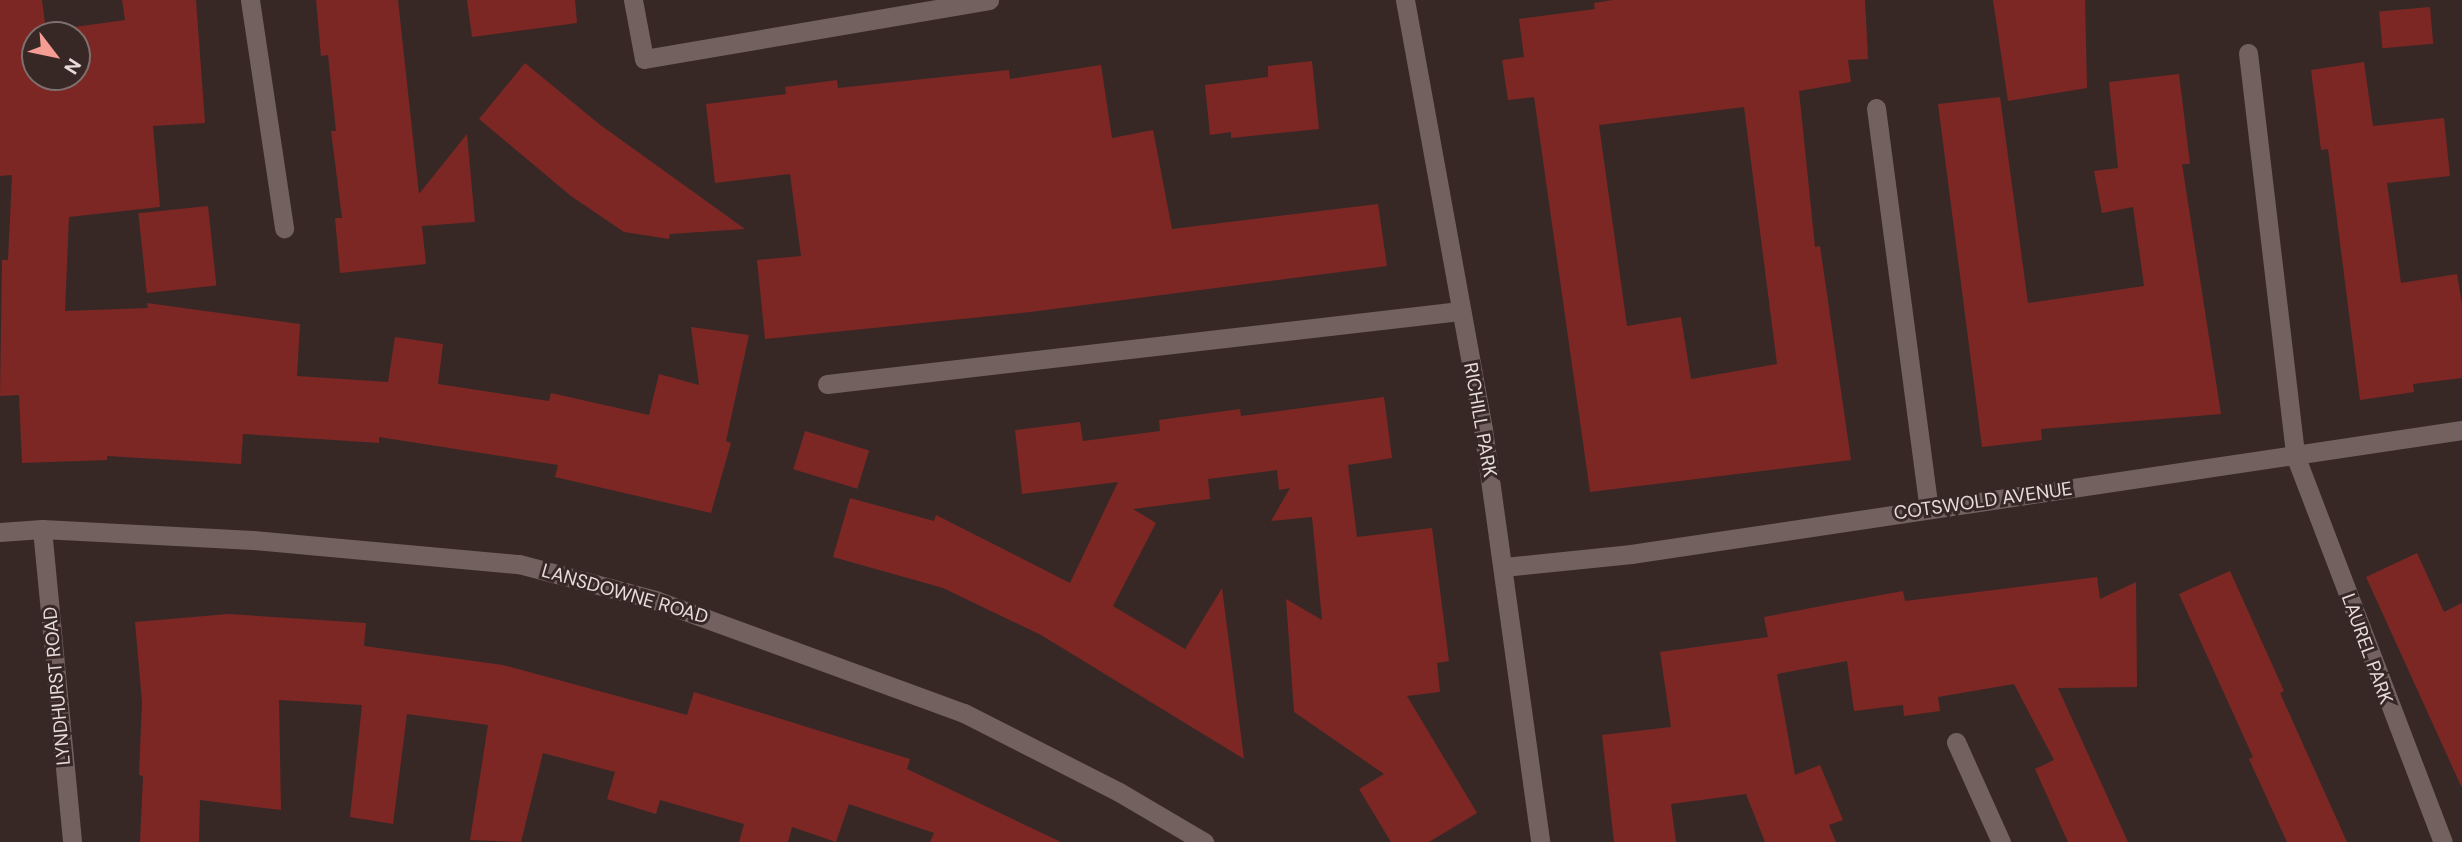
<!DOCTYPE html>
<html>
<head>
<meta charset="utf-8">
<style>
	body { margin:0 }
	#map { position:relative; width:2462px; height:842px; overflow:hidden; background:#372826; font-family:"DM Sans",sans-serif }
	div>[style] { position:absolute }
	.building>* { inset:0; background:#7c2724; transform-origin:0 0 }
	.minor>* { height:19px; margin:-9.5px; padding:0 9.5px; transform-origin:9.5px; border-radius:9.5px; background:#72615e }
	span { translate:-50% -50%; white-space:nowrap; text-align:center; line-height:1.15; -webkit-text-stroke:6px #372826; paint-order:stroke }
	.street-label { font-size:19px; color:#e6dcda }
	.north { position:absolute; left:21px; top:21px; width:70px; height:70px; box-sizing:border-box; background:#372826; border:2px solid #7d706e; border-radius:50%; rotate:122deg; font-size:19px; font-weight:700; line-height:28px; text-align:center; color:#e6dcda }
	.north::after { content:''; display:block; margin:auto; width:24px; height:32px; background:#f59c93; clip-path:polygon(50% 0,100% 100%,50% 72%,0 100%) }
</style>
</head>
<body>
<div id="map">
	<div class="building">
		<i style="clip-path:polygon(evenodd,0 0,42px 0,46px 31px,125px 20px,122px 0,196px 0,205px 123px,153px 126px,160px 207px,69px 217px,65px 311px,148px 308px,147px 303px,300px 324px,297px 376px,388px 382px,395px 337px,443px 344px,438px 384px,549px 401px,551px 393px,649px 415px,659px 374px,699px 385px,691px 327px,749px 335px,726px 441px,731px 443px,711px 513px,555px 477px,558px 465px,379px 437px,379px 443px,243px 434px,241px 464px,107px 456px,107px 460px,22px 463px,19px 395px,0 396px,2px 260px,8px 260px,12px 175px,0 176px,0 0,35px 35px,77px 35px,77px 77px,35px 77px,35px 35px)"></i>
		<i style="clip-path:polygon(316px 0,398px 0,419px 194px,467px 134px,475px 222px,422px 226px,426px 264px,340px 273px,335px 218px,342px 218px,331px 131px,336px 131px,328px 55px,321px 56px)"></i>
		<i style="clip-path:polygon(467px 0,575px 0,577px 23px,472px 37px)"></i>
		<i style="clip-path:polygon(evenodd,1613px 0,1865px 0,1868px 59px,1848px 60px,1851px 82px,1799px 91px,1815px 247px,1820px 246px,1851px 460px,1590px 492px,1534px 97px,1508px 100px,1502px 60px,1524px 57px,1519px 19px,1595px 9px,1594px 3px,1613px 0,1744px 107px,1777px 364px,1691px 379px,1681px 317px,1627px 326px,1599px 125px,1744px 107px)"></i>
		<i style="clip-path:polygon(1993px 0,2085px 0,2087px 88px,2008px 101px)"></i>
		<i style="left:2430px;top:7px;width:37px;height:51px;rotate:85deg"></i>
		<i style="clip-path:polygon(1312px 61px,1319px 129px,1231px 138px,1231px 132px,1210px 135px,1205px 85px,1268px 77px,1268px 66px)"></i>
		<i style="clip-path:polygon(2364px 62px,2373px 126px,2444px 118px,2450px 176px,2387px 183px,2401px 283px,2457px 274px,2462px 304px,2462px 378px,2413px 384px,2414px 392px,2360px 400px,2328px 149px,2321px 150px,2311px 70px)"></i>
		<i style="clip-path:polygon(525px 63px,599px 124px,745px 229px,670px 234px,669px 239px,624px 232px,571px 196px,479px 119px)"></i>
		<i style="clip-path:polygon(1101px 65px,1112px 138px,1153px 130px,1172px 229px,1378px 204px,1387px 266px,1030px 312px,765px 339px,757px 260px,801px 256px,790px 174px,715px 183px,706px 104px,786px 94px,785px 87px,837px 80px,838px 88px,1009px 70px,1010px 79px)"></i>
		<i style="clip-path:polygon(2179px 74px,2190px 164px,2182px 164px,2221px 414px,2041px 429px,2042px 440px,1982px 447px,1938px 104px,2000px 97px,2028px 303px,2144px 286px,2133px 207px,2102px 213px,2094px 171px,2118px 168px,2109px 82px)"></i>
		<i style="left:208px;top:206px;width:80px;height:70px;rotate:84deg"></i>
		<i style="clip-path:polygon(1384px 397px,1392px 458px,1348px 465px,1357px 537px,1432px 528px,1449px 661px,1437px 663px,1440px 692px,1407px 696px,1477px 813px,1429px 842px,1391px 842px,1359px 789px,1384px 774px,1294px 712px,1286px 599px,1322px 620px,1312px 517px,1271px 521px,1290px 488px,1279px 490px,1277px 470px,1208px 479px,1210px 499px,1133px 509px,1156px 523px,1113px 606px,1185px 649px,1222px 588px,1244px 759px,1041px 635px,943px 588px,833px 557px,850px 498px,934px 521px,936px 515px,1070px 583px,1118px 482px,1022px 494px,1015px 430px,1080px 422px,1083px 441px,1160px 431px,1159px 420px,1240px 409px,1241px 416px)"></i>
		<i style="left:805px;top:431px;width:67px;height:40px;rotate:17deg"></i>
		<i style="clip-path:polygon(2417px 553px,2444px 612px,2462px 603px,2462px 788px,2366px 577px)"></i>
		<i style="clip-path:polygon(2230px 571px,2284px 691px,2280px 693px,2347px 842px,2287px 842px,2249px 759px,2253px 757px,2179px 594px)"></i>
		<i style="clip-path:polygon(2097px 577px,2100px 599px,2136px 582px,2137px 687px,2058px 688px,2128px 842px,2068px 842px,2035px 769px,2054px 760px,2014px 684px,1938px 697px,1940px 711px,1904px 716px,1903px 705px,1854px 711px,1847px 661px,1777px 674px,1795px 775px,1820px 765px,1843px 820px,1829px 825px,1836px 842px,1765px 842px,1746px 794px,1671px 804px,1676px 842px,1614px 842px,1602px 735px,1671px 727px,1660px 652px,1768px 637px,1764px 617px,1837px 603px,1903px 591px,1905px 601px)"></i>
		<i style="clip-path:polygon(228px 614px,366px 623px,364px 646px,503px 665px,687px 715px,694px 692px,910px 759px,907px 769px,1061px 842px,930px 842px,934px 833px,849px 804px,836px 842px,792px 827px,788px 842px,739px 842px,744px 824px,660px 800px,656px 814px,607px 799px,615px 772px,543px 753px,521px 842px,470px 840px,488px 725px,407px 714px,393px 824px,350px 817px,362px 705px,279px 700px,281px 810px,200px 800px,199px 842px,140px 842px,143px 776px,139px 775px,142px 702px,135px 622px)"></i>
	</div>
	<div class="minor">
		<i style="left:250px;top:0;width:231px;rotate:81.5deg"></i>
		<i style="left:633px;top:0;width:60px;rotate:79.4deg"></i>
		<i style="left:644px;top:59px;width:350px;rotate:-9.7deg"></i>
		<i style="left:1405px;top:0;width:436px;rotate:79.7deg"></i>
		<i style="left:1483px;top:429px;width:417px;rotate:82.1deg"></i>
		<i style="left:2248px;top:53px;width:405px;rotate:83.3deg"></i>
		<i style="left:2295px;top:455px;width:414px;rotate:69.1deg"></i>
		<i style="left:1876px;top:108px;width:404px;rotate:82.5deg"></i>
		<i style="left:827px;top:384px;width:637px;rotate:-6.58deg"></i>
		<i style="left:42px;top:529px;width:314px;rotate:84.5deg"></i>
		<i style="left:0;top:532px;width:42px;rotate:-4.1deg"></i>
		<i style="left:42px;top:529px;width:211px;rotate:3deg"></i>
		<i style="left:253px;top:540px;width:267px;rotate:5.2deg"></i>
		<i style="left:519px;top:564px;width:141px;rotate:14.8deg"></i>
		<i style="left:655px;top:600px;width:329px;rotate:20.1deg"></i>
		<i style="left:964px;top:713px;width:174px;rotate:27deg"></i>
		<i style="left:1119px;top:792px;width:99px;rotate:30.5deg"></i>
		<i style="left:1504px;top:567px;width:128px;rotate:-5.8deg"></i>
		<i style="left:1631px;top:554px;width:840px;rotate:-8.49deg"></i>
		<i style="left:1956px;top:742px;width:110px;rotate:65.8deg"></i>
	</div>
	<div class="street-label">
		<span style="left:1480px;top:420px;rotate:80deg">RICHILL PARK</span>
		<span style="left:1983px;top:501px;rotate:-8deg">COTSWOLD AVENUE</span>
		<span style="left:625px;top:594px;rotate:16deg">LANSDOWNE ROAD</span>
		<span style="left:2367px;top:649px;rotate:70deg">LAUREL PARK</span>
		<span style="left:57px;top:686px;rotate:-95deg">LYNDHURST ROAD</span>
	</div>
	<div class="north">N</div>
</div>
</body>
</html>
